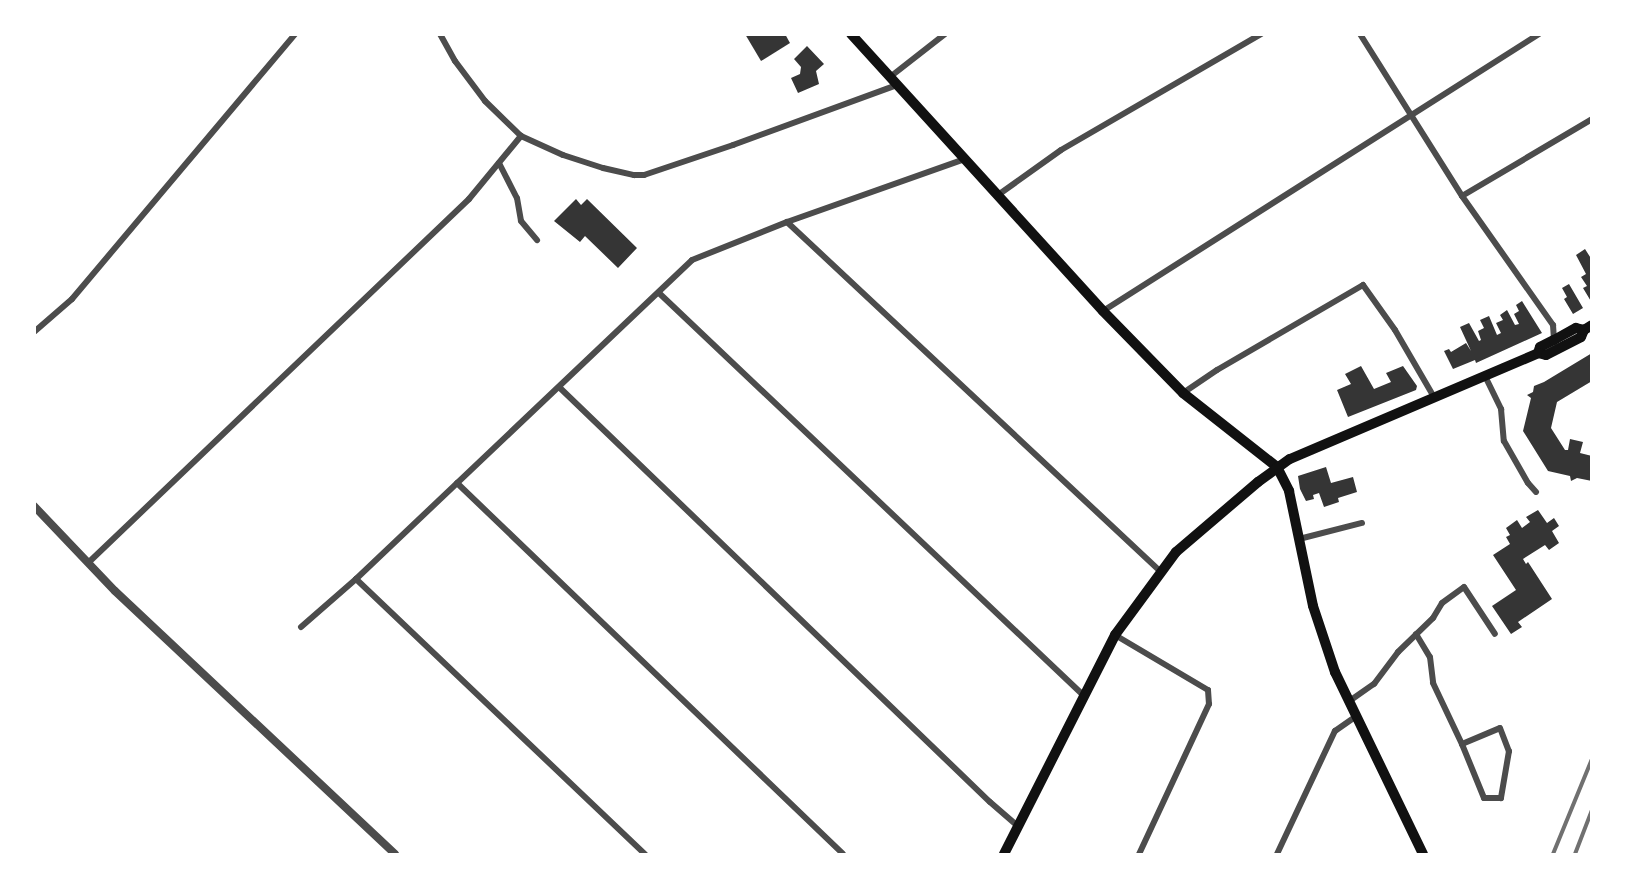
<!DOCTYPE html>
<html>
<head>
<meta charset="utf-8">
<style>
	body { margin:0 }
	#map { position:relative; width:1626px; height:889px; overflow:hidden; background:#fff; font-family:Commissioner,sans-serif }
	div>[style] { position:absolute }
	.building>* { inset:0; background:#353535 }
	.minor>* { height:6px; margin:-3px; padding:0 3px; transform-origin:3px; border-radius:3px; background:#4c4c4c }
	.tertiary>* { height:8px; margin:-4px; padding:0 4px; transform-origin:4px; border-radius:4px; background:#4c4c4c }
	.primary>* { height:10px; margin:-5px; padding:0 5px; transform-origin:5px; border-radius:5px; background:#111 }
	.rail>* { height:4px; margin:-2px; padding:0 2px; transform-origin:2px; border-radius:2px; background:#707070 }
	span { translate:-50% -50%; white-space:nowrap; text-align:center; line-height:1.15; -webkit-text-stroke:4.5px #fff; paint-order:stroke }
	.frame { position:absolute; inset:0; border:36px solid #fff; pointer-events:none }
</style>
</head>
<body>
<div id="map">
	<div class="building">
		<i style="clip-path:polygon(745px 34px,785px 34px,790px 43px,761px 61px)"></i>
		<i style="clip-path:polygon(807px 46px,824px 64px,816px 71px,819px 84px,798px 93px,791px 78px,800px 74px,801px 67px,794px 59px)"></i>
		<i style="clip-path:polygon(576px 199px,581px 205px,587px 199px,637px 248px,618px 268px,585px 236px,580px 242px,554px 221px)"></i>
		<i style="clip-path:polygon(1585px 249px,1592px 260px,1592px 303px,1583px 288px,1587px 286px,1581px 277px,1586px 274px,1576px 255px)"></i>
		<i style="clip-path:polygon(1569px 284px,1583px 308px,1573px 314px,1564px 299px,1567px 297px,1562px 288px)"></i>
		<i style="clip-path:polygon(1522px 301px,1542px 333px,1476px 363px,1475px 360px,1453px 369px,1444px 351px,1449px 349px,1451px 352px,1466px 343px,1471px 351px,1460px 327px,1469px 323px,1479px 341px,1481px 340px,1478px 331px,1484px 328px,1480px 320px,1489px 316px,1497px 335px,1501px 333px,1496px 323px,1503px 320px,1500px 315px,1507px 310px,1515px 325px,1519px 324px,1514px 314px,1519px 311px,1516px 305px)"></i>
		<i style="clip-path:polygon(1592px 353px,1592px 381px,1557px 402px,1551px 428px,1565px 450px,1568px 450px,1570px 439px,1583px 442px,1580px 453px,1592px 456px,1592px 481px,1577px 478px,1571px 481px,1570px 476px,1548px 471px,1523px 431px,1531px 398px,1527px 395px,1533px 392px,1534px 386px,1544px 382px)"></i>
		<i style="clip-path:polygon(1361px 366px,1374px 389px,1391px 382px,1386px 373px,1403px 366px,1417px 386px,1416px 390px,1348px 417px,1337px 390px,1351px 384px,1345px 374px)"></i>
		<i style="clip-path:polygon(1326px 467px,1331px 483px,1353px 477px,1357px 492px,1338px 498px,1339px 502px,1324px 507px,1319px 493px,1313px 495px,1314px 499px,1306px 501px,1300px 489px,1298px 476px)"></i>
		<i style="clip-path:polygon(1538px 510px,1547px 523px,1554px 518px,1559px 526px,1552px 531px,1559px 543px,1549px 550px,1545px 545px,1523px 559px,1526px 564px,1528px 562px,1552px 599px,1518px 622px,1522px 627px,1511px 634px,1492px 606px,1516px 590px,1493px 555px,1510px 544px,1506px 537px,1510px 535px,1506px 528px,1517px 520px,1522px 528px,1530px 522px,1526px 517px)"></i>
	</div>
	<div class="minor">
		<i style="left:440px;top:34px;width:31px;rotate:61deg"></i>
		<i style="left:455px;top:61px;width:50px;rotate:53.1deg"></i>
		<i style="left:485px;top:101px;width:50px;rotate:44.2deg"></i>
		<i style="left:521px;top:136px;width:46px;rotate:24.3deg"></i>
		<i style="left:563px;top:155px;width:42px;rotate:18deg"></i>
		<i style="left:603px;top:168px;width:32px;rotate:13deg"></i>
		<i style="left:634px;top:175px;width:10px"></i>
		<i style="left:644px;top:175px;width:94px;rotate:-18.6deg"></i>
		<i style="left:733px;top:145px;width:175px;rotate:-20.1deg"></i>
		<i style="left:1360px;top:34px;width:191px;rotate:57.8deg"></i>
		<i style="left:1462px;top:196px;width:158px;rotate:54.8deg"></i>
		<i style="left:1553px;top:325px;width:15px;rotate:86deg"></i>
		<i style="left:890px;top:77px;width:70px;rotate:-38deg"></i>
		<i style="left:499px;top:163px;width:39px;rotate:63deg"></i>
		<i style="left:517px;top:198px;width:23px;rotate:80deg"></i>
		<i style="left:521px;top:221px;width:25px;rotate:50deg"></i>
		<i style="left:998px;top:195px;width:77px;rotate:-35.5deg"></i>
		<i style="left:1061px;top:150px;width:231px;rotate:-30.1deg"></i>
		<i style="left:1462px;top:196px;width:151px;rotate:-30.6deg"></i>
		<i style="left:787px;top:222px;width:512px;rotate:43.1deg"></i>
		<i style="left:659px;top:293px;width:584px;rotate:43.47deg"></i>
		<i style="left:1103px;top:311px;width:517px;rotate:-32.43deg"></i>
		<i style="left:34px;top:332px;width:50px;rotate:-41deg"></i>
		<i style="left:72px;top:299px;width:346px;rotate:-49.9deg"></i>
		<i style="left:1485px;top:376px;width:37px;rotate:64deg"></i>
		<i style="left:1501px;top:409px;width:32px;rotate:85deg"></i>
		<i style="left:1504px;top:441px;width:48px;rotate:60.3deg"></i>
		<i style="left:1528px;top:483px;width:12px;rotate:48deg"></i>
		<i style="left:559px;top:387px;width:598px;rotate:43.92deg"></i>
		<i style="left:990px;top:802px;width:37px;rotate:41deg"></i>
		<i style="left:1183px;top:393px;width:41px;rotate:-34.1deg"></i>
		<i style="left:1217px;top:370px;width:169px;rotate:-30.2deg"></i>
		<i style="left:1363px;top:285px;width:55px;rotate:54.6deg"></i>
		<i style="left:1395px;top:330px;width:78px;rotate:59.8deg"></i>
		<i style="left:457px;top:483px;width:535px;rotate:43.86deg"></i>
		<i style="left:1299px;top:539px;width:65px;rotate:-14.3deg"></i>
		<i style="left:88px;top:563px;width:527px;rotate:-43.69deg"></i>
		<i style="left:469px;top:199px;width:82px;rotate:-50.5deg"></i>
		<i style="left:356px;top:579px;width:399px;rotate:43.6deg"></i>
		<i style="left:301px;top:627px;width:73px;rotate:-41.1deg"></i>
		<i style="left:356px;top:579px;width:463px;rotate:-43.5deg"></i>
		<i style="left:692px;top:260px;width:102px;rotate:-21.8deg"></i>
		<i style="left:787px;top:222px;width:189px;rotate:-19.5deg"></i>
		<i style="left:1416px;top:634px;width:27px;rotate:59deg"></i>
		<i style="left:1430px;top:657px;width:26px;rotate:83deg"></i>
		<i style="left:1433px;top:683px;width:68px;rotate:64.6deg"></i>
		<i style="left:1115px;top:635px;width:108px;rotate:30.6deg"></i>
		<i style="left:1208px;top:690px;width:14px;rotate:86deg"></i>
		<i style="left:1209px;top:704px;width:166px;rotate:115deg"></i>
		<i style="left:1348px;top:702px;width:32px;rotate:-35deg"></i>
		<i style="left:1374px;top:684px;width:40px;rotate:-53deg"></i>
		<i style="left:1398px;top:652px;width:49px;rotate:-44.2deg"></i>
		<i style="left:1433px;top:618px;width:17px;rotate:-59deg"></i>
		<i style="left:1442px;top:603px;width:27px;rotate:-36deg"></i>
		<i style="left:1464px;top:587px;width:56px;rotate:56.6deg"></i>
		<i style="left:1500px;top:728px;width:25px;rotate:69deg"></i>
		<i style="left:1509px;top:751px;width:48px;rotate:99.7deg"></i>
		<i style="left:1501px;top:798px;width:17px;rotate:180deg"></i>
		<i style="left:1484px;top:798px;width:58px;rotate:-112.2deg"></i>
		<i style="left:1462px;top:744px;width:41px;rotate:-22.8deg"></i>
		<i style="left:1277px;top:854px;width:136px;rotate:-64.8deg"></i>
		<i style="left:1335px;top:731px;width:24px;rotate:-35deg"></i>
	</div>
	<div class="tertiary">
		<i style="left:34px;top:506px;width:117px;rotate:46.4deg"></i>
		<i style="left:115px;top:591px;width:384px;rotate:43.2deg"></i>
	</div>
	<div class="primary">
		<i style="left:851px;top:34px;width:374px;rotate:47.7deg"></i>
		<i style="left:1103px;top:311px;width:115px;rotate:45.7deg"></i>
		<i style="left:1183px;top:393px;width:120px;rotate:38.2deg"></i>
		<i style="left:1277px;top:467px;width:27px;rotate:63deg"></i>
		<i style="left:1289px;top:491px;width:117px;rotate:78.2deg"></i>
		<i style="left:1313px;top:606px;width:70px;rotate:71.6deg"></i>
		<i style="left:1335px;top:672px;width:202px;rotate:64.2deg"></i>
		<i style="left:1538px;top:353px;width:6px;rotate:-72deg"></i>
		<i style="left:1540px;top:347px;width:16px;rotate:-27deg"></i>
		<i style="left:1554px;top:340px;width:25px;rotate:-29deg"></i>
		<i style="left:1576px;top:328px;width:8px;rotate:14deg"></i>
		<i style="left:1004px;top:854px;width:246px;rotate:-63.1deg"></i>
		<i style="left:1115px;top:635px;width:103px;rotate:-53.7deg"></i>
		<i style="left:1176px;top:552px;width:108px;rotate:-40.5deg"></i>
		<i style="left:1258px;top:482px;width:39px;rotate:-36deg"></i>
		<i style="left:1290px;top:459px;width:270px;rotate:-23.1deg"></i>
		<i style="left:1538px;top:353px;width:8px;rotate:14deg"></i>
		<i style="left:1546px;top:355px;width:39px;rotate:-27deg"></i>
		<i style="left:1581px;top:337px;width:8px;rotate:-67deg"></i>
		<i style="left:1584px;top:330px;width:9px;rotate:-32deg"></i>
	</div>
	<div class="rail">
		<i style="left:1553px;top:854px;width:103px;rotate:-67.7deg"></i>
		<i style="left:1575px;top:854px;width:47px;rotate:-68.9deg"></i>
	</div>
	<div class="frame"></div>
</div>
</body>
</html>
